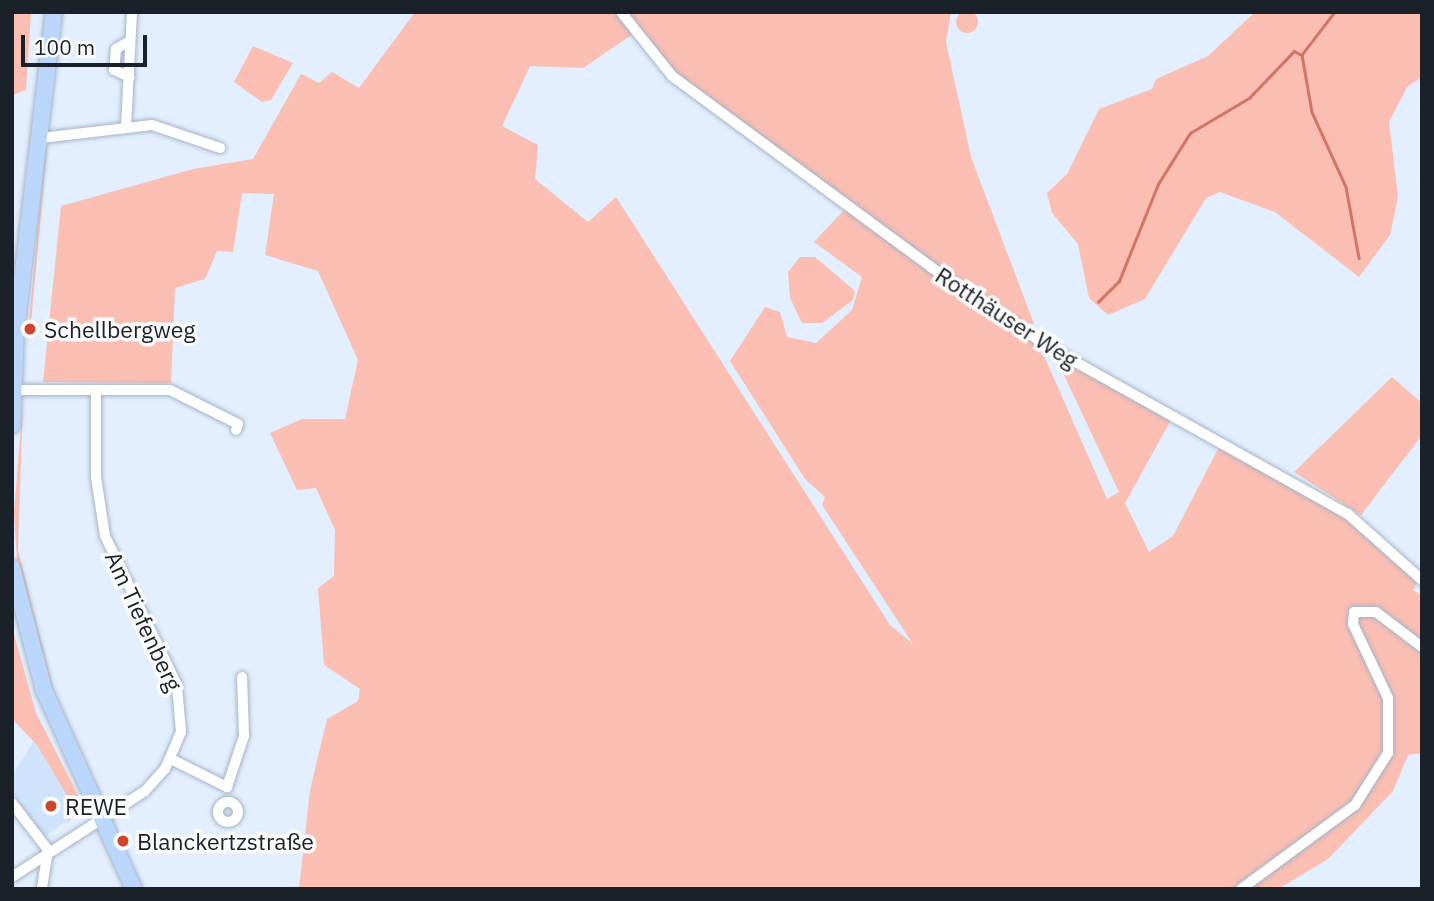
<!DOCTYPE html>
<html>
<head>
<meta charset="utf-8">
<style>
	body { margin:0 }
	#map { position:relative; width:1434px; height:901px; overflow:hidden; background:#e3effe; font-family:"IBM Plex Sans",sans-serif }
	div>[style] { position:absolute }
	.built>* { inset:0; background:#cfe3fc }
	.green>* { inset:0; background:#fbbeb2 }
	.round { border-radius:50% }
	.stream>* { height:2.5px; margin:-1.25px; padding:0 1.25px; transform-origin:1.25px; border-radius:1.25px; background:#d17664 }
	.roads { filter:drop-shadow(0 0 2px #a6b4c6) drop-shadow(0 0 2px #a6b4c6) }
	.minor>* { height:10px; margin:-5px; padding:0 5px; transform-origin:5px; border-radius:5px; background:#fff }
	.minor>.ring { margin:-5px; padding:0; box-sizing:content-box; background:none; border:10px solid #fff; border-radius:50% }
	.primary>* { height:16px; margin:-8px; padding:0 8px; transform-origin:8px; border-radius:8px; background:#bad7fb }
	.dots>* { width:19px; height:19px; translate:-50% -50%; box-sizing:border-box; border:4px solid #fbfbfb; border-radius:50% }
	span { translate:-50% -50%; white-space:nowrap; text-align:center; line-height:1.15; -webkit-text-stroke:7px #fbfbfb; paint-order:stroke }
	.street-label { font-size:23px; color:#1b2128 }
	.poi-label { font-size:23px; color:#1b2128 }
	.left { translate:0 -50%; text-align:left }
	.frame { position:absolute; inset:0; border:14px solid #1b2128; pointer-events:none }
	.scale { position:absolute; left:21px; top:35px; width:126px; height:32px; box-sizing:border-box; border:4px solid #1b2128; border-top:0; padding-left:9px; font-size:21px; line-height:24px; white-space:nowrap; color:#1b2128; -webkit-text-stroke:5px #fbfbfb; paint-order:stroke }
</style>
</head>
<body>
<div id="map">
	<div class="built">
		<i style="clip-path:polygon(35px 739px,78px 813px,43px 837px,12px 791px,12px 776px)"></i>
	</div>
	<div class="green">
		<i class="round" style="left:956px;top:11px;width:22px;height:22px"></i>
		<i style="clip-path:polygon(12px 12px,31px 12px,26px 90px,12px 95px)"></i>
		<i style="clip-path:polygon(415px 12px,616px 12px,633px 34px,583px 68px,530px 66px,502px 126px,538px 145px,535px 179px,588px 222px,616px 197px,890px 625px,913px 644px,822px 505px,825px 497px,805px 479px,730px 361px,765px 307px,780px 312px,787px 337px,816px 343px,852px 310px,862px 277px,814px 242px,845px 209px,1041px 349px,1107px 499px,1119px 492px,1056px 358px,1172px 418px,1125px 503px,1149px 552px,1173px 536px,1220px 445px,1360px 528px,1417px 583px,1413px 590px,1422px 596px,1422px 753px,1408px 755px,1393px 791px,1328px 859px,1278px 889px,299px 889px,310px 790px,327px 719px,358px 701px,360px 689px,324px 665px,318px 588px,334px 576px,335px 530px,316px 488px,297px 490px,270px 433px,302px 419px,345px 419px,358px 360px,318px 271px,265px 255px,274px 194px,242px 193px,233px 252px,217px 251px,205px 279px,175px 288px,171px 383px,43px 382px,61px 206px,193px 169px,253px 159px,301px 74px,319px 83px,332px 72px,359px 88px)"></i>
		<i style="clip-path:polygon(627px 12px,951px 12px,946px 42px,971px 157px,1034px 324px,1017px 323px,712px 101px,665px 64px)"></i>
		<i style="clip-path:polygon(1255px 12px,1422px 12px,1422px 77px,1407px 87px,1389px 122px,1398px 197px,1390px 235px,1359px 277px,1275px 212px,1220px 192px,1206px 198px,1145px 299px,1108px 315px,1089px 298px,1078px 244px,1052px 213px,1047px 193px,1067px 174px,1099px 109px,1152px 89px,1156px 79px,1208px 56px)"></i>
		<i style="clip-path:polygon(253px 46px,293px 63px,271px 100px,262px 102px,234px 82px)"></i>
		<i style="clip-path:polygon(46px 144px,47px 149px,31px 322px,29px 321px)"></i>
		<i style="clip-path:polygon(800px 257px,815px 257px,855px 291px,853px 300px,822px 323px,802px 323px,790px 298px,788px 272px)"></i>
		<i style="clip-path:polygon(1392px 377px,1422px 403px,1422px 435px,1361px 515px,1294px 472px)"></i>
		<i style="clip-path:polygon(23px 401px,18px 550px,55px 696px,18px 577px,14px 513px)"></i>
		<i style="clip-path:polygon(12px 627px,36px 713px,83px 805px,65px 826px,75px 809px,37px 745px,12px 719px)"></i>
	</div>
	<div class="stream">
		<i style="left:1335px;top:12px;width:54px;rotate:127.5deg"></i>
		<i style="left:1302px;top:55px;width:58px;rotate:80deg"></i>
		<i style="left:1312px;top:112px;width:82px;rotate:65.6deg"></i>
		<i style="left:1346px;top:187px;width:72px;rotate:79.6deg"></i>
		<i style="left:1098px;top:302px;width:30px;rotate:-45deg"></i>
		<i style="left:1119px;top:281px;width:105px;rotate:-68.1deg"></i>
		<i style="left:1158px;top:184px;width:60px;rotate:-57.9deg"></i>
		<i style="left:1190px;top:133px;width:69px;rotate:-30.7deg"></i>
		<i style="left:1249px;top:98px;width:65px;rotate:-46.2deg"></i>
		<i style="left:1294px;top:51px;width:9px;rotate:27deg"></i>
	</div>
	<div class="roads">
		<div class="minor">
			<i style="left:621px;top:12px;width:82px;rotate:51.4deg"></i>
			<i style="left:672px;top:76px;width:323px;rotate:36.4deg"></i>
			<i style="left:932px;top:268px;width:139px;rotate:34.1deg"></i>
			<i style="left:1047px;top:346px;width:345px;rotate:29.2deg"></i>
			<i style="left:1348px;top:514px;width:99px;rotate:41.7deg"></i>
			<i style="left:128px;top:42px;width:14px;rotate:150deg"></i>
			<i style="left:116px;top:49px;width:21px;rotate:95deg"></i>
			<i style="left:114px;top:70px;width:17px;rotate:24deg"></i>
			<i style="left:126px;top:127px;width:115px;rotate:-87deg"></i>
			<i style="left:41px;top:138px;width:112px;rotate:-6.7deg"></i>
			<i style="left:152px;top:125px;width:72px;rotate:18.7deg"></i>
			<i style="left:15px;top:390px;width:155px"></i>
			<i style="left:170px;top:390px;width:76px;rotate:26.6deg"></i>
			<i style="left:238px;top:424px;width:6px;rotate:108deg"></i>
			<i style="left:171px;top:759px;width:63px;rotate:26.6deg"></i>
			<i style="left:227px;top:787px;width:54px;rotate:-71.6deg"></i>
			<i style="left:244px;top:736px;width:59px;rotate:-91.9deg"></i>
			<i class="ring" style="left:218px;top:802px;width:10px;height:10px"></i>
			<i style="left:12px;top:803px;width:59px;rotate:52.5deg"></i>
			<i style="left:48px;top:850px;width:39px;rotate:99deg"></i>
			<i style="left:12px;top:877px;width:158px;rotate:-32.9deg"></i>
			<i style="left:145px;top:791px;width:30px;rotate:-48deg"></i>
			<i style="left:165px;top:769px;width:40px;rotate:-66.6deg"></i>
			<i style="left:181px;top:732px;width:47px;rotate:-94.9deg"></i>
			<i style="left:177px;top:685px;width:165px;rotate:-115.8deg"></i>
			<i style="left:105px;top:536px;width:60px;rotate:-98.7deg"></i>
			<i style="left:96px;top:477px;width:87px;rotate:-90deg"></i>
			<i style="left:1241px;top:889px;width:142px;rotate:-36.4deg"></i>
			<i style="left:1355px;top:805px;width:62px;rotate:-57.6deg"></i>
			<i style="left:1388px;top:753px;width:55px;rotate:-90deg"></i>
			<i style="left:1388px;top:698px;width:82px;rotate:-115.3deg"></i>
			<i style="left:1353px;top:624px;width:12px;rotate:-85deg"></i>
			<i style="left:1354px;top:612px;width:22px"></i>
			<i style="left:1376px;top:612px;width:58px;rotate:37.3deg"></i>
		</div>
		<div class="primary">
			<i style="left:12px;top:425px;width:95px;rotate:-87.6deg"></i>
			<i style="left:16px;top:330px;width:320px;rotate:-83.2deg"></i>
			<i style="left:12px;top:568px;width:126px;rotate:75.3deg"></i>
			<i style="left:44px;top:690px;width:218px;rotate:65.7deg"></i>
		</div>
	</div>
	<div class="dots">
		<i style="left:30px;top:329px;background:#d0442d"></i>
		<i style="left:51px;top:806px;background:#d0442d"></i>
		<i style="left:123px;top:841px;background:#d0442d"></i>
	</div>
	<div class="street-label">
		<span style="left:1007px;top:317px;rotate:33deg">Rotthäuser Weg</span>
		<span style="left:144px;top:621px;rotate:65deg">Am Tiefenberg</span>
	</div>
	<div class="poi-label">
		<span class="left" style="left:44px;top:329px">Schellbergweg</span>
		<span class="left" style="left:65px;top:806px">REWE</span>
		<span class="left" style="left:137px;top:841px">Blanckertzstraße</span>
	</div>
	<div class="frame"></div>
	<div class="scale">100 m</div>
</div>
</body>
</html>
